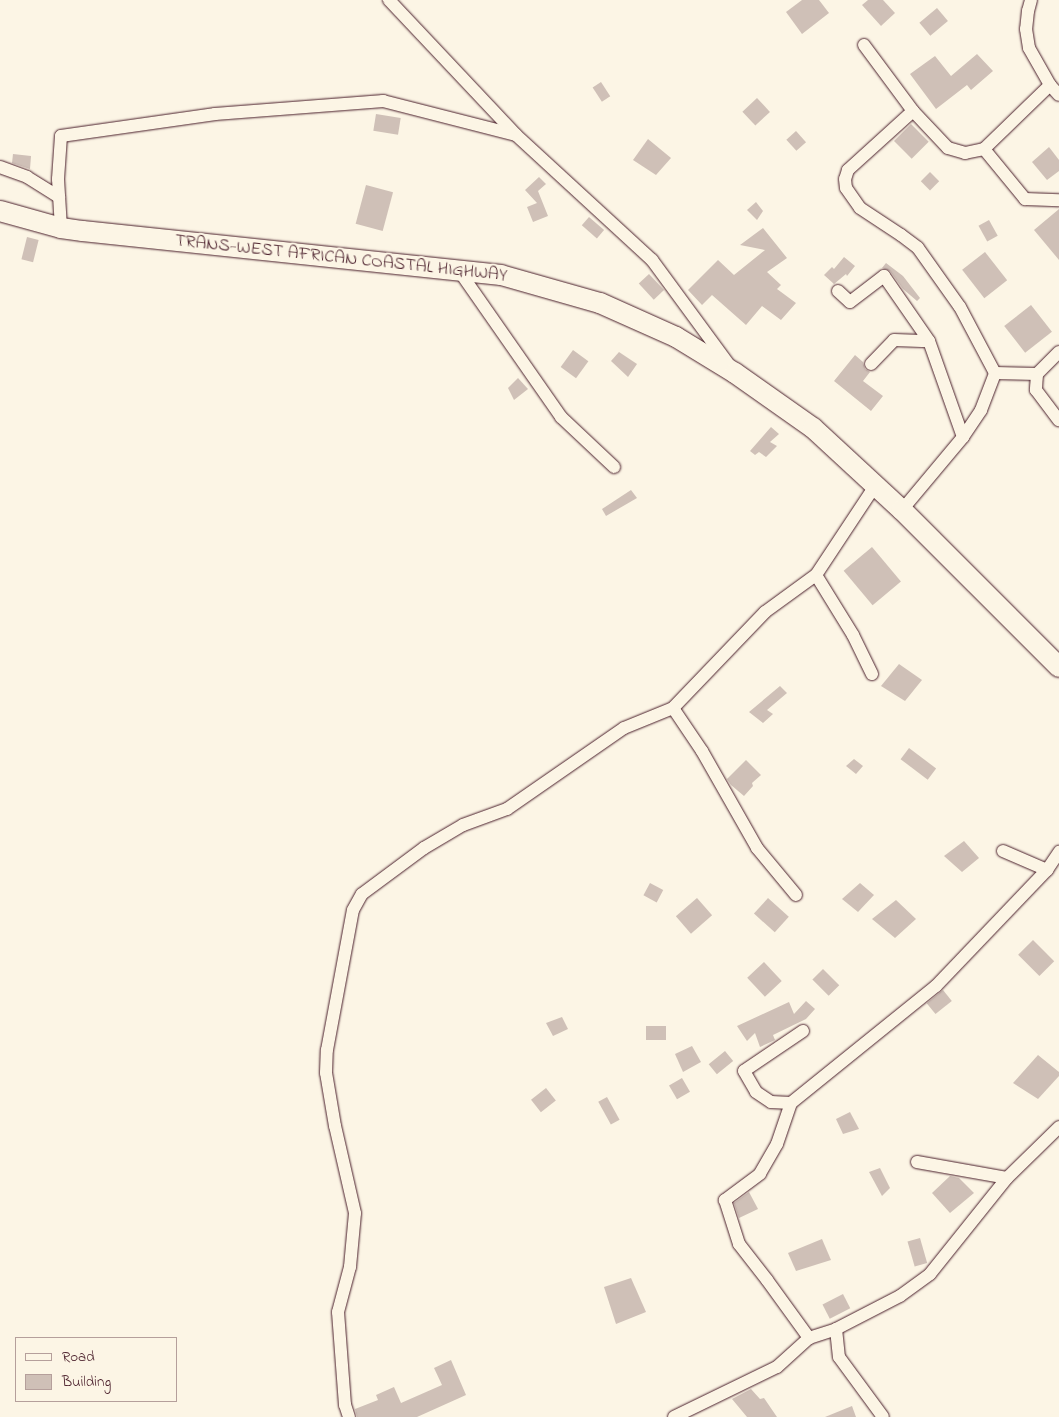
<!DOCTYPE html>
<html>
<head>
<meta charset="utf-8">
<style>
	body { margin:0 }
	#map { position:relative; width:1059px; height:1417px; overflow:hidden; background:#fcf5e5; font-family:"Indie Flower",sans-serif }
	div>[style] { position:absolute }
	.building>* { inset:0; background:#cfc0b7; transform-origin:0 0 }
	.roads { filter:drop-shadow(0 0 1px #4a1f2b) drop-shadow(0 0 1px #4a1f2b) }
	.minor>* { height:12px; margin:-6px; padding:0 6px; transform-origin:6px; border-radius:6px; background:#fcf5e5 }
	.trunk>* { height:20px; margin:-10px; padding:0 10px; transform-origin:10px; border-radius:10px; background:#fcf5e5 }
	span { translate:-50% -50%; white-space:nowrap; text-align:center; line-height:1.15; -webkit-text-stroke:4px #fcf5e5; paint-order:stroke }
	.street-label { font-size:18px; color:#4a1f2b }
	.legend { position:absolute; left:15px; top:1337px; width:162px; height:65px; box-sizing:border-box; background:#fcf5e5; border:1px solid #b59f9b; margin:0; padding:6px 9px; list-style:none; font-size:15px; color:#4a1f2b }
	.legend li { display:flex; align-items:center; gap:10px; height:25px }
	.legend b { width:25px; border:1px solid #b59f9b }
</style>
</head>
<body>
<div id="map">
	<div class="building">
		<i style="clip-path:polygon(802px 0,819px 0,829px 13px,802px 34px,786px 12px)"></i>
		<i style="clip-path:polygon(868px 0,883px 0,895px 13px,881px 26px,862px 5px)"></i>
		<i style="left:937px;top:8px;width:17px;height:23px;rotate:50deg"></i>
		<i style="clip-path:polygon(977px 54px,993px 71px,971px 90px,967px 85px,936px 109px,910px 74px,935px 56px,951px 76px)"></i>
		<i style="left:601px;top:82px;width:17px;height:10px;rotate:57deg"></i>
		<i style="left:757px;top:98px;width:19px;height:20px;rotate:47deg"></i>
		<i style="left:376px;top:114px;width:25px;height:17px;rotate:9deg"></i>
		<i style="left:911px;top:124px;width:25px;height:24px;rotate:45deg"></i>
		<i style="left:796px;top:131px;width:15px;height:13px;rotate:48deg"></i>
		<i style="clip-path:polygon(648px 139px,671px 158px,656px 175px,633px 160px)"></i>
		<i style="clip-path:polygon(1049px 147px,1059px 160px,1059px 171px,1047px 180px,1032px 162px)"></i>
		<i style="clip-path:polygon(13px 154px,31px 156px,30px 169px,12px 163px)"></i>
		<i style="left:930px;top:172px;width:13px;height:13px;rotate:45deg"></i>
		<i style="clip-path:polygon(539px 177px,546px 184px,538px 191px,548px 216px,533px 222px,527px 207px,537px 203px,525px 190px)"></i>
		<i style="left:366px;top:185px;width:28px;height:40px;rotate:15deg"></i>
		<i style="clip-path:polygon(756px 202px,763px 211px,757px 220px,747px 210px)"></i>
		<i style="clip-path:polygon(1059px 209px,1059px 260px,1034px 230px)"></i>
		<i style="left:589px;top:217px;width:20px;height:11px;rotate:41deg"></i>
		<i style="left:989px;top:220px;width:18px;height:12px;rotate:61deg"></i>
		<i style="clip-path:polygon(763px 228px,787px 258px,767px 272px,781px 285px,777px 289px,796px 303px,781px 320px,762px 306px,746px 325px,712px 295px,702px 305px,688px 290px,718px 260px,734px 275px,765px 250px,740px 245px)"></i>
		<i style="left:27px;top:237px;width:12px;height:23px;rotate:14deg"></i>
		<i style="left:985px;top:252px;width:36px;height:29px;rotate:52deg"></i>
		<i style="clip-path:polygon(844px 257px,855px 266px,847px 276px,846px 274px,834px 284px,824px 275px,832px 267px,834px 269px)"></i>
		<i style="clip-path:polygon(886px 263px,903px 276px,920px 298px,917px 301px,903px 289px,890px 271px,882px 268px)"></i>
		<i style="left:649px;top:274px;width:22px;height:14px;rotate:47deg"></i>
		<i style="left:1031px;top:305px;width:34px;height:34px;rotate:52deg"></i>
		<i style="left:573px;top:350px;width:19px;height:21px;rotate:36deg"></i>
		<i style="clip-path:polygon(619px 352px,637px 364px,628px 377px,611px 361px)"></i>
		<i style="clip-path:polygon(855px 355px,863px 362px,865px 369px,870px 372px,863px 381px,883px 396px,871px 411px,834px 381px)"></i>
		<i style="clip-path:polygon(518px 378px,528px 389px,514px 400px,508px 388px)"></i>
		<i style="clip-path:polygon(771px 427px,779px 434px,770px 442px,777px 446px,766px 457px,759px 452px,755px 455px,750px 451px)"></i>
		<i style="clip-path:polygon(631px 490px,637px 498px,606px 516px,602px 509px)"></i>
		<i style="left:872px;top:547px;width:45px;height:37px;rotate:50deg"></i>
		<i style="clip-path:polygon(899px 664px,922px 680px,905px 701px,881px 686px)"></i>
		<i style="clip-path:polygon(780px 686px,787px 693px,767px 710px,773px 714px,763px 723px,749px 712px)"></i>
		<i style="left:909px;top:748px;width:34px;height:14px;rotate:37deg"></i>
		<i style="clip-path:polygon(854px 759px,863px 766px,856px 774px,846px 766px)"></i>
		<i style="clip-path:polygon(746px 760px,761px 775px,752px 783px,753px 786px,744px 796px,731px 785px,727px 779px)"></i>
		<i style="clip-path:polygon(964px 841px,979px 858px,962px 872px,944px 856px)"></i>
		<i style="left:650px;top:883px;width:15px;height:14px;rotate:28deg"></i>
		<i style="clip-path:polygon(860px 883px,874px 895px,858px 912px,842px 899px)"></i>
		<i style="left:697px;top:898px;width:23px;height:28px;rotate:49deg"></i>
		<i style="left:768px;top:898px;width:28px;height:21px;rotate:42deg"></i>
		<i style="clip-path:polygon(896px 900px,916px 919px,895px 938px,872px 919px)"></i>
		<i style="left:1033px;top:940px;width:30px;height:21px;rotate:45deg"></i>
		<i style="left:764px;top:962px;width:26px;height:23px;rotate:47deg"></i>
		<i style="left:823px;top:969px;width:23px;height:15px;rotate:45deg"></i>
		<i style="left:943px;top:990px;width:14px;height:21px;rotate:51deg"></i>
		<i style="clip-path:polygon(806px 1001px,815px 1009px,806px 1019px,773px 1035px,775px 1040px,760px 1047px,755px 1033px,747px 1041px,737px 1026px,789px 1002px,794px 1014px)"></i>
		<i style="clip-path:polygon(562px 1017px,568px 1029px,553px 1036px,546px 1023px)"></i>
		<i style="left:666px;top:1026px;width:14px;height:20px;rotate:90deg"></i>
		<i style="clip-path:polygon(692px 1046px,701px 1062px,683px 1072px,675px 1054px)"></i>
		<i style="left:725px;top:1051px;width:13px;height:21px;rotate:51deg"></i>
		<i style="clip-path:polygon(1038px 1055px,1059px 1072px,1059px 1076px,1038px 1099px,1013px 1083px)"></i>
		<i style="left:682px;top:1078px;width:16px;height:15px;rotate:60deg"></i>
		<i style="left:546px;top:1088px;width:16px;height:19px;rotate:52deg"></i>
		<i style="left:607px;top:1097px;width:26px;height:10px;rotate:61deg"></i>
		<i style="clip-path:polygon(850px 1112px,859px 1129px,843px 1134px,836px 1119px)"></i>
		<i style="clip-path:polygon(880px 1168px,890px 1188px,882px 1196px,869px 1172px)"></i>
		<i style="clip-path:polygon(950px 1176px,959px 1178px,974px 1193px,950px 1213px,932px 1193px)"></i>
		<i style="clip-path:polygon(749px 1192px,758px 1209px,739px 1218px,734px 1203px)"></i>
		<i style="left:920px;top:1238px;width:26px;height:13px;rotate:74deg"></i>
		<i style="clip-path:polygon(822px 1239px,831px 1260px,796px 1271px,788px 1253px)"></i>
		<i style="clip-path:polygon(631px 1278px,646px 1312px,616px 1324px,604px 1287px)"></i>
		<i style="left:843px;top:1294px;width:16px;height:23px;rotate:63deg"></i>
		<i style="clip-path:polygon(451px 1360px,466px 1395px,417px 1417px,357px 1417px,355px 1409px,378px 1400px,376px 1395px,394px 1387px,401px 1403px,442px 1385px,434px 1368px)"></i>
		<i style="clip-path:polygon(751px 1389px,760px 1399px,764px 1398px,777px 1417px,747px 1417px,732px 1399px)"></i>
		<i style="clip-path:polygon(852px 1406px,856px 1417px,825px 1417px)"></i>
	</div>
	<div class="roads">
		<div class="minor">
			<i style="left:389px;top:0;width:185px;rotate:46.7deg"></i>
			<i style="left:516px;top:135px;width:185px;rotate:42.6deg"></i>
			<i style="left:652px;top:260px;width:130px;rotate:53.7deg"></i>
			<i style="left:1031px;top:0;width:11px;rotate:105deg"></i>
			<i style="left:1028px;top:11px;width:18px;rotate:96deg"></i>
			<i style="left:1026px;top:29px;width:19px;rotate:81deg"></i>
			<i style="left:1029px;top:48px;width:43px;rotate:60.4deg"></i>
			<i style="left:1050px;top:85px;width:13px;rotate:48deg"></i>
			<i style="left:864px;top:45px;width:82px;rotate:53.4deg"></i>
			<i style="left:913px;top:111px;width:51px;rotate:46.6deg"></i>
			<i style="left:948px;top:148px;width:18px;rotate:16deg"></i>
			<i style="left:965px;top:153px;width:19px;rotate:-12deg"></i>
			<i style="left:984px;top:149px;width:92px;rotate:-44.1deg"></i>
			<i style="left:913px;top:111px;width:88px;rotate:137.8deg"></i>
			<i style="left:848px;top:170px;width:9px;rotate:108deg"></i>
			<i style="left:845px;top:179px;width:9px;rotate:84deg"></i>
			<i style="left:846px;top:188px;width:24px;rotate:55deg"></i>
			<i style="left:860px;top:208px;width:49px;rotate:33.4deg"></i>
			<i style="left:901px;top:235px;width:21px;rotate:37deg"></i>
			<i style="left:918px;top:248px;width:72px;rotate:54.6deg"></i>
			<i style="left:960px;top:307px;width:75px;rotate:62.1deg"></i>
			<i style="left:984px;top:149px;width:65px;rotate:50.6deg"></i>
			<i style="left:1025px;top:199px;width:34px;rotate:2deg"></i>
			<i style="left:0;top:167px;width:29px;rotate:20deg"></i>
			<i style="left:27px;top:177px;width:38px;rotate:32deg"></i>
			<i style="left:61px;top:228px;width:49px;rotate:-93.5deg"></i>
			<i style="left:58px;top:179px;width:43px;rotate:-86deg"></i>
			<i style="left:61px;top:136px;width:156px;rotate:-8.1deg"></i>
			<i style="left:215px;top:114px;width:169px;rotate:-4.4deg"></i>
			<i style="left:383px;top:101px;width:137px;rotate:14.3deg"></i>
			<i style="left:460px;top:272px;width:177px;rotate:55.1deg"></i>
			<i style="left:561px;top:417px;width:73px;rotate:43.3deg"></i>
			<i style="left:838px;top:291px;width:16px;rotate:43deg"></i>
			<i style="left:850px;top:302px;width:43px;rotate:-37.4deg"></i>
			<i style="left:884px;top:276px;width:79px;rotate:55.3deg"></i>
			<i style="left:871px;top:364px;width:33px;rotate:-46deg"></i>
			<i style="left:894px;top:340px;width:35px;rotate:2deg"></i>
			<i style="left:929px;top:341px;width:102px;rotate:70.5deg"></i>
			<i style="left:1037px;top:374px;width:16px;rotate:94deg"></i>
			<i style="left:1036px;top:390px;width:38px;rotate:53deg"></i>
			<i style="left:902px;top:510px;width:95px;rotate:-50.1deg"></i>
			<i style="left:963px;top:437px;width:32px;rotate:-56deg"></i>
			<i style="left:981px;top:410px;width:40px;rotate:-69deg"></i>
			<i style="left:995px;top:373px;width:42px;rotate:1.4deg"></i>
			<i style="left:1037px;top:374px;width:31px;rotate:-45deg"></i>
			<i style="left:872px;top:674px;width:43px;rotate:-116deg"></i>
			<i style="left:853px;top:635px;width:70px;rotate:-121.7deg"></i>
			<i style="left:816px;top:575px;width:107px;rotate:-56.5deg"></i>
			<i style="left:673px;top:708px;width:52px;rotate:56deg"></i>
			<i style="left:702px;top:751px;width:112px;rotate:60.4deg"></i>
			<i style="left:757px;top:848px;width:61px;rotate:50.3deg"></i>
			<i style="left:1003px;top:851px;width:48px;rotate:23.4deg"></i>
			<i style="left:1047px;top:870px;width:22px;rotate:-56deg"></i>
			<i style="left:803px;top:1031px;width:71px;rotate:145.9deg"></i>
			<i style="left:744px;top:1071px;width:24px;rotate:60deg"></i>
			<i style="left:756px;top:1092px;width:18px;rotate:34deg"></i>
			<i style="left:771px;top:1102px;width:20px;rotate:3deg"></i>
			<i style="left:791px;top:1103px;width:186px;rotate:-38.9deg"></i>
			<i style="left:936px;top:986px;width:161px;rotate:-46.3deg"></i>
			<i style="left:791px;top:1103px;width:43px;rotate:108.9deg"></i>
			<i style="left:777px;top:1144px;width:34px;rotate:120deg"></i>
			<i style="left:760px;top:1174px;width:44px;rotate:143.4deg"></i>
			<i style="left:725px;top:1200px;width:46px;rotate:72.3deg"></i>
			<i style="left:739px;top:1244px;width:46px;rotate:52.1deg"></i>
			<i style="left:767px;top:1280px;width:72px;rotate:54.1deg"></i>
			<i style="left:809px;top:1338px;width:28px;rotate:-18deg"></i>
			<i style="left:836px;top:1329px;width:72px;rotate:-27.3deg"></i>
			<i style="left:900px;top:1296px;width:37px;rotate:-36deg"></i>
			<i style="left:930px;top:1274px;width:123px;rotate:-51.3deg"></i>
			<i style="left:1007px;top:1178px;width:73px;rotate:-44.4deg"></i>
			<i style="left:917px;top:1162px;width:91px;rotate:10.1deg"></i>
			<i style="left:836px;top:1329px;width:28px;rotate:84deg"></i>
			<i style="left:839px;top:1357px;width:74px;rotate:53.7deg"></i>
			<i style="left:349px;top:1417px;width:13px;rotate:-108deg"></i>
			<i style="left:345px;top:1405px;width:93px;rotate:-94.3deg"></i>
			<i style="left:338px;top:1312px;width:47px;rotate:-75.1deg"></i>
			<i style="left:350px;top:1267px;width:54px;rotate:-84.7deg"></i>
			<i style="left:355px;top:1213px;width:89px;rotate:-102.9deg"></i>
			<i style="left:335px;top:1126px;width:54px;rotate:-99.6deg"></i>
			<i style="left:326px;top:1073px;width:23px;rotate:-88deg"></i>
			<i style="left:327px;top:1050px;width:142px;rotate:-79.5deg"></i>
			<i style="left:353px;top:910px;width:18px;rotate:-61deg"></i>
			<i style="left:362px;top:894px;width:77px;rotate:-36.6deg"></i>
			<i style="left:424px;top:848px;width:45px;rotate:-30.5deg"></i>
			<i style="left:463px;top:825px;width:47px;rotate:-20deg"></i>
			<i style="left:507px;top:809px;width:142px;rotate:-34.7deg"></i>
			<i style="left:624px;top:728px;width:53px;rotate:-22.2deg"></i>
			<i style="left:673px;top:708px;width:133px;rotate:-46.2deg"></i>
			<i style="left:765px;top:612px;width:63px;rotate:-36deg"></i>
			<i style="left:674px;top:1417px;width:114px;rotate:-25.9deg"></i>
			<i style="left:777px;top:1367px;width:43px;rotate:-42.2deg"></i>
		</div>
		<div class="trunk">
			<i style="left:0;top:211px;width:63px;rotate:15.6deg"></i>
			<i style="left:61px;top:228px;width:22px;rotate:8deg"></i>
			<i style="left:83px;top:231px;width:420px;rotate:6deg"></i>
			<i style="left:501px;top:275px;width:103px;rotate:15.8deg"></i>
			<i style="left:600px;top:303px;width:83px;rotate:24.1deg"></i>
			<i style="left:676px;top:337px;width:69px;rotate:31.4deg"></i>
			<i style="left:735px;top:373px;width:95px;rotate:35.2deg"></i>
			<i style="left:813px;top:428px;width:121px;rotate:42.7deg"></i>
			<i style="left:902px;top:510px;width:222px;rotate:45deg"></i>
		</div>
	</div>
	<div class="street-label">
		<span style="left:341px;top:259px;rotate:6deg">TRANS-WEST AFRICAN COASTAL HIGHWAY</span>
	</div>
	<ul class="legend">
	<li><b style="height:6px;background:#fcf5e5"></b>Road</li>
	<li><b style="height:14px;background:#cfc0b7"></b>Building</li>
	</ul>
</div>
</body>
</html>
